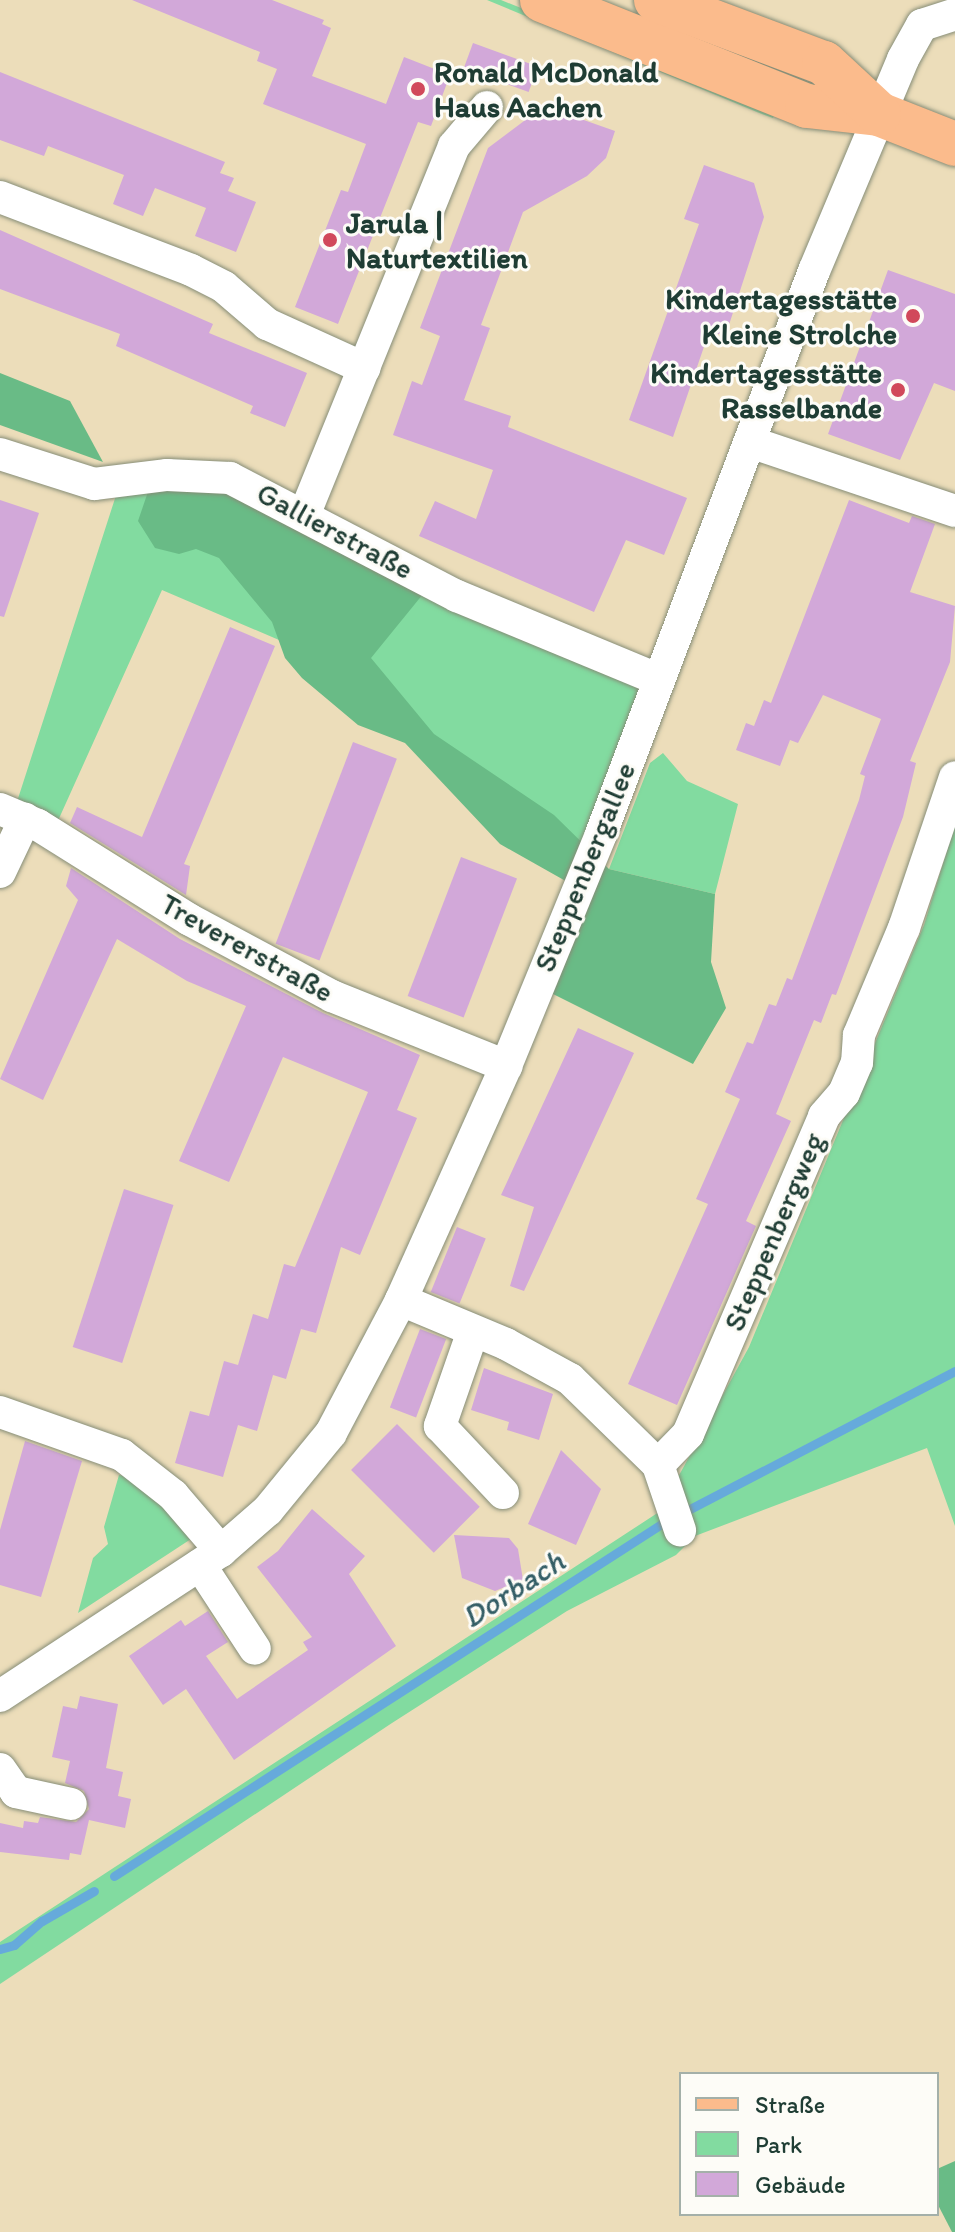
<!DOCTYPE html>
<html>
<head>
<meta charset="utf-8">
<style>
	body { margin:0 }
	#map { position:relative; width:955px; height:2232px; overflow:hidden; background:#ecddba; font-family:Itim,sans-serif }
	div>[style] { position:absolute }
	.green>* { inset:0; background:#82dba0 }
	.forest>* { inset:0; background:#69bb86 }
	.stream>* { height:9px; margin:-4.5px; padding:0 4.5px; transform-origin:4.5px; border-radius:4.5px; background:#66aadb }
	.building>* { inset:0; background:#d2a8d9; transform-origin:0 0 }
	.roads { filter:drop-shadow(0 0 2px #868d77) drop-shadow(0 0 2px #868d77) }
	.street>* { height:32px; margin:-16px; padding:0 16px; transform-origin:16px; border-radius:16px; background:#fff }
	.primary>* { height:44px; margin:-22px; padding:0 22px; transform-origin:22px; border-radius:22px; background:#fbbb8c }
	.dots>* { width:22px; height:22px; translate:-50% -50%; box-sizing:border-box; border:4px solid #fdfcf7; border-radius:50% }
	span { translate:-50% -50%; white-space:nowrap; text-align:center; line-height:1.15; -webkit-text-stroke:6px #fdfcf7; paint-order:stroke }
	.poi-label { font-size:30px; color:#1f3d34; font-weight:700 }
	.left { translate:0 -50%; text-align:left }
	.right { translate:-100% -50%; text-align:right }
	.street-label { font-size:30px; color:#1f3d34 }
	.water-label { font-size:32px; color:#345e66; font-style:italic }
	.legend { position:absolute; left:679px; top:2072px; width:260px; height:144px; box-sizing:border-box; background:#fdfcf7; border:2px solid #a4b0a9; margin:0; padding:10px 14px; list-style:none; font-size:24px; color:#1f3d34 }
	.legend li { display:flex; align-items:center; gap:16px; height:40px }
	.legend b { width:40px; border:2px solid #a4b0a9 }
</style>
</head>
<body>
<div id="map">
	<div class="green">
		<i style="clip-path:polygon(487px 0,501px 0,776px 111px,773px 118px,757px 112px)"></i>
		<i style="clip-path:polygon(120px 483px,657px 679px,593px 854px,293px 646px,162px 590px,52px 834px,13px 814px)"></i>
		<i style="clip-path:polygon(663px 753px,687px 781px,738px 804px,715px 894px,609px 869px,650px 763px)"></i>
		<i style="clip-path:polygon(955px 825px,955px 1526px,927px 1448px,695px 1536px,676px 1555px,567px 1611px,392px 1723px,0 1984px,0 1942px,659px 1512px,749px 1347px,924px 925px)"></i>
		<i style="clip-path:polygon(119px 1475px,131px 1477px,160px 1502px,191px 1539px,78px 1613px,93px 1558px,108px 1544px,104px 1527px)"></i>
	</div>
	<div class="forest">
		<i style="clip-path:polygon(0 373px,70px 401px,103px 462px,0 425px)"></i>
		<i style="clip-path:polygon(191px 475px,432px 583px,371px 658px,434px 734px,554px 815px,609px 869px,715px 894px,711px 962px,726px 1008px,693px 1064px,537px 986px,578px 888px,500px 844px,405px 743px,358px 725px,302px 678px,285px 658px,272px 622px,219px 558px,196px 549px,179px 554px,155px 548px,138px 521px,153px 477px)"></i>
		<i style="clip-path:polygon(955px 2161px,955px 2232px,952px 2232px,937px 2203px,937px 2169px)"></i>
	</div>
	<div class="stream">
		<i style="left:114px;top:1876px;width:653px;rotate:-32.74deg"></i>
		<i style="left:663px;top:1523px;width:329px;rotate:-27.5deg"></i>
		<i style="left:0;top:1949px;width:15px;rotate:-16deg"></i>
		<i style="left:14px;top:1945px;width:37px;rotate:-41deg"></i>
		<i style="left:42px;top:1921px;width:60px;rotate:-30deg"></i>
	</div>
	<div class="building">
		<i style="clip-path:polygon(132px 0,272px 0,324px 20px,322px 24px,331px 28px,312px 76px,386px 104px,404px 57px,450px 75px,431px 126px,418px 122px,338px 324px,295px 307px,341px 190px,348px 192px,366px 144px,263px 104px,277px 69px,257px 61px,260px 52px)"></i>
		<i style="left:473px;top:43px;width:69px;height:27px;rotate:20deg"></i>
		<i style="clip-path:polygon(0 72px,225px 162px,220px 173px,234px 178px,228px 191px,256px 202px,236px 252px,195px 236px,206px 208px,155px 188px,143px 216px,113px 204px,124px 175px,48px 146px,44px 156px,0 140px)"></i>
		<i style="clip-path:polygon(544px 106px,615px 131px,606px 158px,587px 176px,523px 212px,481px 325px,490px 328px,464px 400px,511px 416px,508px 427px,687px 498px,664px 555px,626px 540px,594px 612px,419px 536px,435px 501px,476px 519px,493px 470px,393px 435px,412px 381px,422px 385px,440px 336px,420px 328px,488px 148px)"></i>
		<i style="clip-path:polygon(704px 165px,754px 183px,764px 217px,727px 331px,707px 338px,673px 437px,629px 420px,699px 224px,684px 219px)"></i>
		<i style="clip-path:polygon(0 230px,213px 324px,209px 333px,307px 373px,285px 427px,250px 413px,253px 406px,116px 346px,120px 334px,0 289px)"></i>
		<i style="clip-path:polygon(888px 270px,955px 294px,955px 391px,934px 383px,900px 460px,828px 434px)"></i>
		<i style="clip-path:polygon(0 500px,39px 513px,4px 617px,0 616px)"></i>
		<i style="clip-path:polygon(849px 500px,909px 523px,912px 516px,935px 524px,910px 592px,955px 606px,950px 662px,910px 761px,916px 763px,903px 817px,836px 995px,832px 994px,821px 1023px,814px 1020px,776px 1114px,791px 1121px,746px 1221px,756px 1226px,677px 1405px,628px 1384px,708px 1204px,696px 1199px,740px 1099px,725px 1092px,747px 1042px,753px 1044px,769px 1004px,776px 1006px,787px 978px,792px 980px,859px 800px,865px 776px,860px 774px,881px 719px,823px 695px,798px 743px,790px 740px,780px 766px,736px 750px,746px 723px,754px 726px,764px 700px,771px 703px)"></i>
		<i style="clip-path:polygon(230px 627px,275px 646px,184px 864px,190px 866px,186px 895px,70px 823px,77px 807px,142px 837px)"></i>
		<i style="left:353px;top:742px;width:47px;height:216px;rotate:21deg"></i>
		<i style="left:461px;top:857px;width:60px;height:149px;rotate:21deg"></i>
		<i style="clip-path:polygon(71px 868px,180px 939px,323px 1013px,420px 1055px,397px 1110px,417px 1118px,360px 1255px,341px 1247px,316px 1333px,301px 1329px,286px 1379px,273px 1375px,257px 1431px,238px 1425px,223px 1477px,175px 1463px,190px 1411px,209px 1416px,224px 1361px,238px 1365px,253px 1314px,268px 1319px,284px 1264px,295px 1267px,368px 1092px,283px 1057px,229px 1182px,179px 1161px,246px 1006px,187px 981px,117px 939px,43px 1100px,0 1079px,78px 900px,66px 886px)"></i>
		<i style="clip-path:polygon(578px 1028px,634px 1053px,524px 1291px,510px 1286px,534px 1207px,501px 1195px)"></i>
		<i style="left:124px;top:1189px;width:52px;height:166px;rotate:18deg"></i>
		<i style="left:457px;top:1227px;width:31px;height:70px;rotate:22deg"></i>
		<i style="left:420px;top:1329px;width:28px;height:84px;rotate:21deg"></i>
		<i style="clip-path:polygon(484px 1368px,553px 1394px,539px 1440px,507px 1430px,509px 1422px,471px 1410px)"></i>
		<i style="left:397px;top:1424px;width:117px;height:65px;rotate:45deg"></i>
		<i style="clip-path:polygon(25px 1441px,82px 1461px,41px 1597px,0 1585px,0 1530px)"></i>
		<i style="clip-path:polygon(561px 1450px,601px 1489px,576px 1545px,528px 1524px)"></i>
		<i style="clip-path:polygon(312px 1509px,365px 1556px,349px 1574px,396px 1646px,234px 1760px,186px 1689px,163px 1705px,129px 1656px,181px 1620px,185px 1626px,208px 1611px,228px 1642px,206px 1656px,237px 1699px,308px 1650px,303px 1642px,312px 1637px,257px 1567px,278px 1551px)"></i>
		<i style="clip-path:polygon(454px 1535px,509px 1538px,518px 1549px,523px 1580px,495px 1591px,462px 1578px)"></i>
		<i style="clip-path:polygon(80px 1696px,118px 1704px,106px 1768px,123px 1772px,118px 1796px,131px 1799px,125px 1828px,89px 1820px,81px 1855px,70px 1853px,69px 1860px,0 1852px,0 1823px,23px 1828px,24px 1821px,38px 1823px,40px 1817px,76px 1822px,89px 1809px,84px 1791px,65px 1783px,70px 1761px,52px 1757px,63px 1706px,77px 1709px)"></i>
	</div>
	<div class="roads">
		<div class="street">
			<i style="left:0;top:197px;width:204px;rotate:20.9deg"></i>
			<i style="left:191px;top:270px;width:37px;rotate:27deg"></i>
			<i style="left:224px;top:287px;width:57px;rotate:40.7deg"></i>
			<i style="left:267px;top:324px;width:107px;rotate:24.4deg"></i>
			<i style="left:750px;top:442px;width:216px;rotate:18.6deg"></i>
			<i style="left:0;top:454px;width:99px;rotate:17.7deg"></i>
			<i style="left:94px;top:484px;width:74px;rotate:-7deg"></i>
			<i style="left:167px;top:475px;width:63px;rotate:2.7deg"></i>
			<i style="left:230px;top:478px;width:256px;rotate:27.5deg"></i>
			<i style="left:457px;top:596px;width:217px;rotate:22.5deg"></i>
			<i style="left:305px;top:513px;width:396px;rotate:-67.9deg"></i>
			<i style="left:454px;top:146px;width:51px;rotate:-49.8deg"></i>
			<i style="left:0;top:809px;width:41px;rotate:22.8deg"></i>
			<i style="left:38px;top:825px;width:179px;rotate:32deg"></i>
			<i style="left:190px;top:920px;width:161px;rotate:28.2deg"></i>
			<i style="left:332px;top:996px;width:188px;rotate:21.9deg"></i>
			<i style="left:0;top:872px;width:59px;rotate:-64.7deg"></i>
			<i style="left:401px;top:1300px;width:114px;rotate:22.7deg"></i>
			<i style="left:506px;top:1344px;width:73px;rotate:28.7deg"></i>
			<i style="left:570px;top:1379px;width:123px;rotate:44.3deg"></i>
			<i style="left:658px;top:1465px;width:69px;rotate:71.3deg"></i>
			<i style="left:473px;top:1331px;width:101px;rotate:109.2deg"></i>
			<i style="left:440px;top:1426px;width:92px;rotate:46.8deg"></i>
			<i style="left:0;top:1412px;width:129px;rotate:19.4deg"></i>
			<i style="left:122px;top:1455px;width:65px;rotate:38.1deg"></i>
			<i style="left:173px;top:1495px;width:74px;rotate:49.4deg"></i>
			<i style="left:658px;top:1465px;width:43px;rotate:-45.9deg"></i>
			<i style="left:688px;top:1434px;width:346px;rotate:-66.8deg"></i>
			<i style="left:824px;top:1116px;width:30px;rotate:-49deg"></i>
			<i style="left:844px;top:1093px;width:33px;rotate:-67deg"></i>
			<i style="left:857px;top:1063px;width:28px;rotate:-86deg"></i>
			<i style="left:859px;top:1035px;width:116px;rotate:-67.2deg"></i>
			<i style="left:904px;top:928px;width:159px;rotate:-71.3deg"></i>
			<i style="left:200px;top:1565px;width:100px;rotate:56.8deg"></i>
			<i style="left:0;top:1696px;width:264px;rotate:-33.3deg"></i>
			<i style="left:221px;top:1551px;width:62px;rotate:-41.1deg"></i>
			<i style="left:268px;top:1510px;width:99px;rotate:-50.7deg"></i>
			<i style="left:331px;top:1433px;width:150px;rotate:-62.2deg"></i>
			<i style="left:401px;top:1300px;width:256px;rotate:-65.8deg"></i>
			<i style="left:506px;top:1066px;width:251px;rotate:-67.7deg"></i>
			<i style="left:601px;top:834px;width:602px;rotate:-69.28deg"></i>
			<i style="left:814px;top:271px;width:230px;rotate:-67.2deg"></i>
			<i style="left:903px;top:59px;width:39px;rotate:-61deg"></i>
			<i style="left:922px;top:25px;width:35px;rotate:-18deg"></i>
			<i style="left:0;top:1769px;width:28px;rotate:55deg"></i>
			<i style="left:16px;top:1792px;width:56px;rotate:12.3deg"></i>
		</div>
		<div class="primary">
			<i style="left:542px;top:0;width:285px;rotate:21.8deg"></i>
			<i style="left:807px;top:106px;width:72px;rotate:6.3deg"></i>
			<i style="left:879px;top:114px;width:82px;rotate:21.5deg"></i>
			<i style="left:656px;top:0;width:179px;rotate:20.6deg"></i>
			<i style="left:824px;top:63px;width:75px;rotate:42.8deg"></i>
		</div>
	</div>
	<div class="dots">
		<i style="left:418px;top:89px;background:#d1495b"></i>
		<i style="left:330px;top:240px;background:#d1495b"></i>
		<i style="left:913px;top:316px;background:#d1495b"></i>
		<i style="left:898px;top:390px;background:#d1495b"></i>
	</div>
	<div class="poi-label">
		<span class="left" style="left:434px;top:89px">Ronald McDonald<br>Haus Aachen</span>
		<span class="left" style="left:346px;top:240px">Jarula |<br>Naturtextilien</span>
		<span class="right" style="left:897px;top:316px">Kindertagesstätte<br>Kleine Strolche</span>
		<span class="right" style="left:882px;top:390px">Kindertagesstätte<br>Rasselbande</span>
	</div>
	<div class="street-label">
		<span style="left:335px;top:531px;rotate:28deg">Gallierstraße</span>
		<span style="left:585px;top:867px;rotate:-68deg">Steppenbergallee</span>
		<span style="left:247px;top:948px;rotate:29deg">Trevererstraße</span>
		<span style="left:774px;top:1232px;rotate:-67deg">Steppenbergweg</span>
	</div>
	<div class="water-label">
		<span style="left:513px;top:1589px;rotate:-33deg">Dorbach</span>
	</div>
	<ul class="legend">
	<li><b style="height:10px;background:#fbbb8c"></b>Straße</li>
	<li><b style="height:22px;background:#82dba0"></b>Park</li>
	<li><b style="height:22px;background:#d2a8d9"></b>Gebäude</li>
	</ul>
</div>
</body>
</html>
